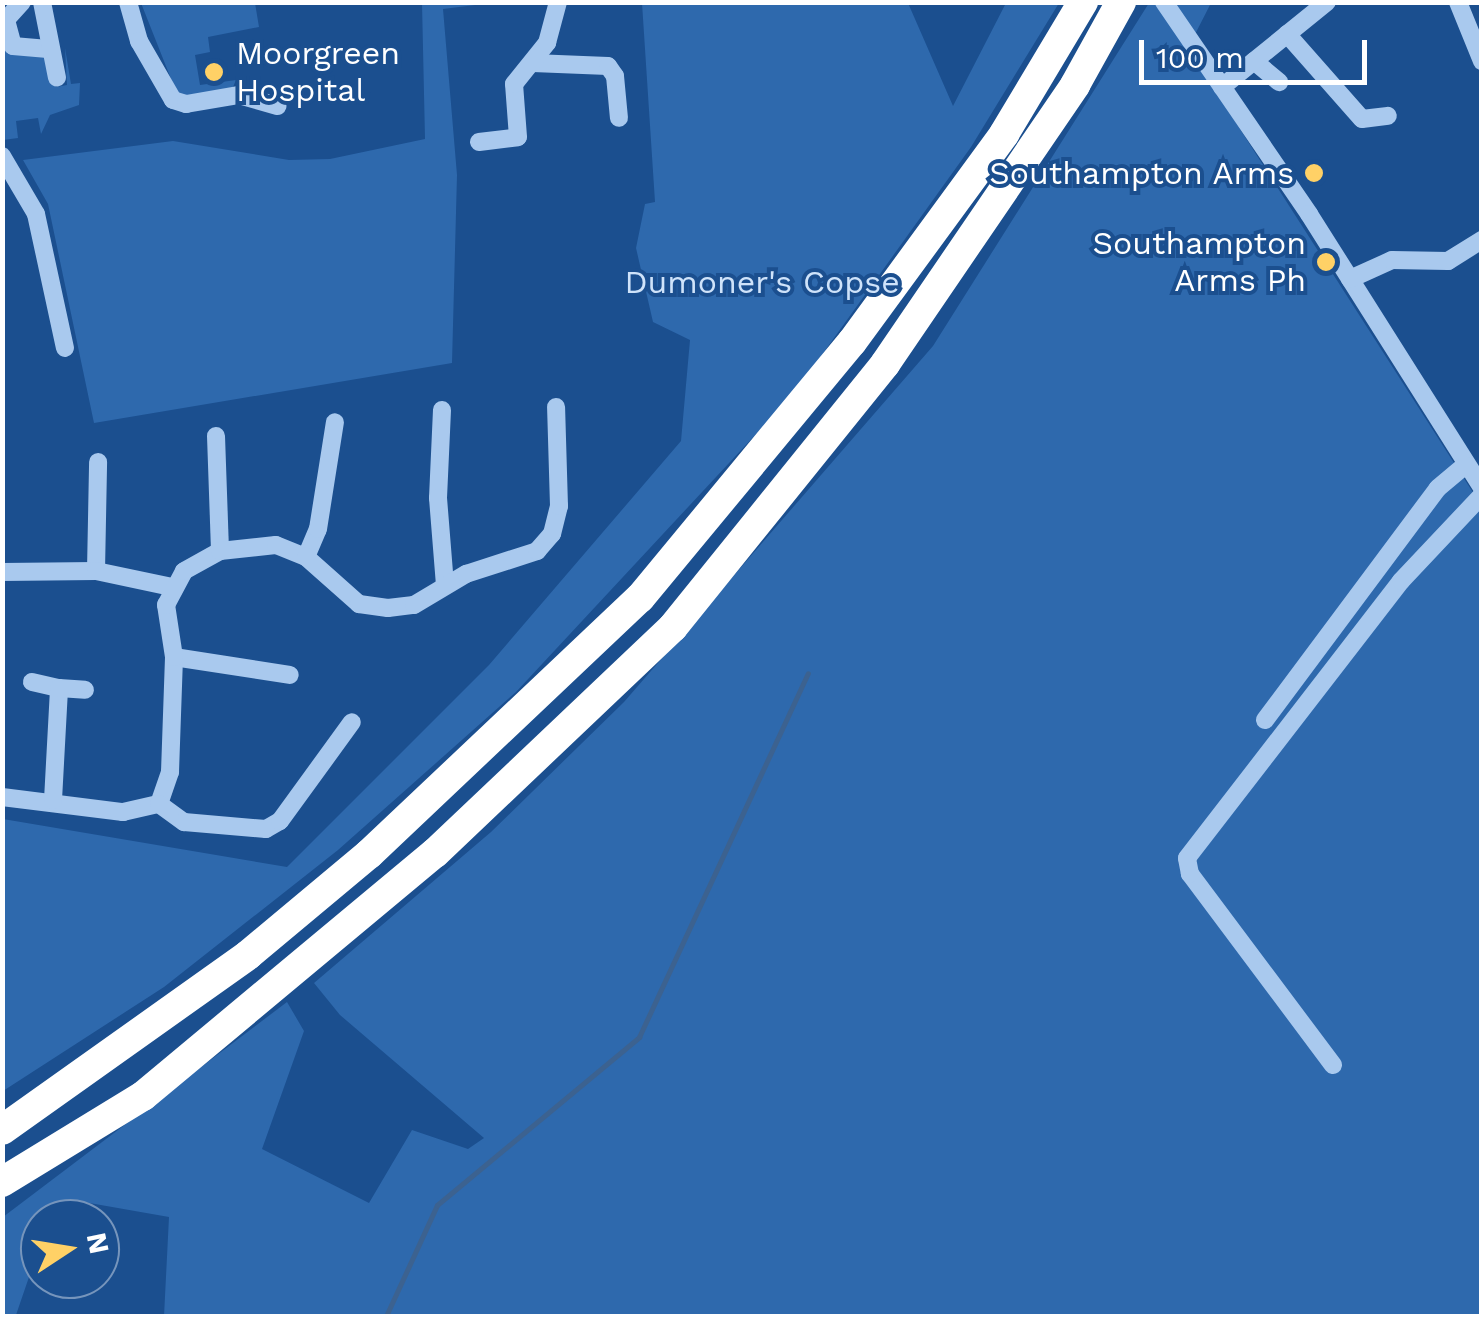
<!DOCTYPE html>
<html>
<head>
<meta charset="utf-8">
<style>
	body { margin:0 }
	#map { position:relative; width:1484px; height:1319px; overflow:hidden; background:#1b4f8f; font-family:"Work Sans",sans-serif }
	div>[style] { position:absolute }
	.green>* { inset:0; background:#2e69ad }
	.stream>* { height:5px; margin:-2.5px; padding:0 2.5px; transform-origin:2.5px; border-radius:2.5px; background:#3c6290 }
	.minor>* { height:18px; margin:-9px; padding:0 9px; transform-origin:9px; border-radius:9px; background:#a9c9ee }
	.highway>* { height:30px; margin:-15px; padding:0 15px; transform-origin:15px; border-radius:15px; background:#fff }
	.dots>* { width:28px; height:28px; translate:-50% -50%; box-sizing:border-box; border:5px solid #1b4f8f; border-radius:50% }
	span { translate:-50% -50%; white-space:nowrap; text-align:center; line-height:1.15; -webkit-text-stroke:8px #1b4f8f; paint-order:stroke }
	.poi-label { font-size:32px; color:#fff }
	.left { translate:0 -50%; text-align:left }
	.right { translate:-100% -50%; text-align:right }
	.park-label { font-size:32px; color:#cfe3fa }
	.frame { position:absolute; inset:0; border:5px solid #fff; pointer-events:none }
	.north { position:absolute; left:20px; top:1199px; width:100px; height:100px; box-sizing:border-box; background:#1b4f8f; border:2px solid #7695bc; border-radius:50%; rotate:78deg; font-size:28px; font-weight:700; line-height:40px; text-align:center; color:#fff }
	.north::after { content:''; display:block; margin:auto; width:35px; height:45px; background:#ffd166; clip-path:polygon(50% 0,100% 100%,50% 72%,0 100%) }
	.scale { position:absolute; left:1139px; top:40px; width:228px; height:45px; box-sizing:border-box; border:5px solid #fff; border-top:0; padding-left:12px; font-size:30px; line-height:35px; white-space:nowrap; color:#fff; -webkit-text-stroke:8px #1b4f8f; paint-order:stroke }
</style>
</head>
<body>
<div id="map">
	<div class="green">
		<i style="clip-path:polygon(141px 3px,255px 3px,259px 27px,208px 37px,210px 52px,195px 55px,200px 85px,236px 80px,233px 87px,191px 98px,177px 94px)"></i>
		<i style="clip-path:polygon(422px 3px,491px 3px,443px 9px,457px 175px,452px 363px,94px 423px,48px 204px,23px 160px,173px 141px,289px 160px,330px 159px,425px 139px)"></i>
		<i style="clip-path:polygon(642px 3px,908px 3px,953px 106px,1006px 3px,1059px 3px,971px 147px,796px 391px,516px 692px,338px 850px,164px 987px,3px 1091px,3px 819px,287px 867px,489px 665px,681px 441px,690px 340px,653px 322px,636px 248px,645px 204px,655px 202px)"></i>
		<i style="clip-path:polygon(1149px 3px,1211px 3px,1188px 48px,1481px 505px,1481px 1316px,164px 1316px,169px 1217px,78px 1201px,56px 1219px,40px 1219px,40px 1245px,16px 1315px,3px 1316px,3px 1217px,287px 1002px,304px 1031px,262px 1149px,369px 1203px,412px 1130px,468px 1149px,484px 1138px,340px 1015px,314px 983px,491px 832px,624px 702px,933px 346px)"></i>
		<i style="clip-path:polygon(2px 48px,14px 55px,44px 55px,56px 87px,67px 85px,65px 48px,71px 84px,80px 83px,79px 105px,50px 115px,41px 134px,38px 118px,16px 121px,18px 138px,3px 140px)"></i>
	</div>
	<div class="stream">
		<i style="left:386px;top:1316px;width:122px;rotate:-65.3deg"></i>
		<i style="left:437px;top:1205px;width:263px;rotate:-39.7deg"></i>
		<i style="left:639px;top:1037px;width:401px;rotate:-65.1deg"></i>
	</div>
	<div class="minor">
		<i style="left:22px;top:2px;width:24px;rotate:132deg"></i>
		<i style="left:6px;top:20px;width:27px;rotate:75deg"></i>
		<i style="left:13px;top:46px;width:38px;rotate:5deg"></i>
		<i style="left:42px;top:2px;width:77px;rotate:78.8deg"></i>
		<i style="left:128px;top:2px;width:41px;rotate:74.2deg"></i>
		<i style="left:139px;top:41px;width:68px;rotate:60deg"></i>
		<i style="left:173px;top:100px;width:14px;rotate:17deg"></i>
		<i style="left:186px;top:104px;width:54px;rotate:-9.6deg"></i>
		<i style="left:239px;top:95px;width:40px;rotate:16deg"></i>
		<i style="left:1164px;top:2px;width:257px;rotate:55.6deg"></i>
		<i style="left:1309px;top:214px;width:324px;rotate:57.7deg"></i>
		<i style="left:1458px;top:2px;width:64px;rotate:67.9deg"></i>
		<i style="left:1287px;top:34px;width:113px;rotate:48.6deg"></i>
		<i style="left:1362px;top:119px;width:26px;rotate:-7deg"></i>
		<i style="left:1254px;top:61px;width:33px;rotate:40deg"></i>
		<i style="left:533px;top:63px;width:75px;rotate:2.3deg"></i>
		<i style="left:608px;top:66px;width:12px;rotate:55deg"></i>
		<i style="left:615px;top:76px;width:42px;rotate:84.6deg"></i>
		<i style="left:1222px;top:87px;width:135px;rotate:-39deg"></i>
		<i style="left:479px;top:142px;width:39px;rotate:-7deg"></i>
		<i style="left:518px;top:137px;width:53px;rotate:-94.3deg"></i>
		<i style="left:514px;top:84px;width:53px;rotate:-51.2deg"></i>
		<i style="left:547px;top:43px;width:42px;rotate:-75deg"></i>
		<i style="left:2px;top:156px;width:67px;rotate:59.6deg"></i>
		<i style="left:36px;top:214px;width:137px;rotate:77.8deg"></i>
		<i style="left:1350px;top:279px;width:46px;rotate:-24.3deg"></i>
		<i style="left:1392px;top:260px;width:56px;rotate:1deg"></i>
		<i style="left:1448px;top:261px;width:40px;rotate:-32deg"></i>
		<i style="left:442px;top:410px;width:88px;rotate:92.6deg"></i>
		<i style="left:438px;top:498px;width:87px;rotate:85.4deg"></i>
		<i style="left:216px;top:436px;width:115px;rotate:88deg"></i>
		<i style="left:306px;top:557px;width:30px;rotate:-67deg"></i>
		<i style="left:318px;top:529px;width:108px;rotate:-81deg"></i>
		<i style="left:96px;top:571px;width:109px;rotate:-88.9deg"></i>
		<i style="left:2px;top:572px;width:94px;rotate:-0.6deg"></i>
		<i style="left:96px;top:571px;width:78px;rotate:11.9deg"></i>
		<i style="left:174px;top:657px;width:117px;rotate:8.8deg"></i>
		<i style="left:32px;top:682px;width:28px;rotate:13deg"></i>
		<i style="left:1265px;top:720px;width:289px;rotate:-53.3deg"></i>
		<i style="left:1438px;top:488px;width:35px;rotate:-40deg"></i>
		<i style="left:2px;top:797px;width:122px;rotate:7.1deg"></i>
		<i style="left:123px;top:812px;width:37px;rotate:-13deg"></i>
		<i style="left:53px;top:800px;width:112px;rotate:-86.9deg"></i>
		<i style="left:59px;top:688px;width:26px;rotate:4deg"></i>
		<i style="left:159px;top:804px;width:34px;rotate:-71deg"></i>
		<i style="left:170px;top:772px;width:115px;rotate:-88deg"></i>
		<i style="left:174px;top:657px;width:53px;rotate:-98.7deg"></i>
		<i style="left:166px;top:605px;width:38px;rotate:-62deg"></i>
		<i style="left:184px;top:571px;width:41px;rotate:-29.1deg"></i>
		<i style="left:220px;top:551px;width:56px;rotate:-6.1deg"></i>
		<i style="left:276px;top:545px;width:32px;rotate:22deg"></i>
		<i style="left:306px;top:557px;width:71px;rotate:41.6deg"></i>
		<i style="left:359px;top:604px;width:29px;rotate:8deg"></i>
		<i style="left:388px;top:608px;width:26px;rotate:-7deg"></i>
		<i style="left:414px;top:605px;width:61px;rotate:-30.8deg"></i>
		<i style="left:466px;top:574px;width:75px;rotate:-17.9deg"></i>
		<i style="left:537px;top:551px;width:23px;rotate:-49deg"></i>
		<i style="left:552px;top:534px;width:29px;rotate:-76deg"></i>
		<i style="left:559px;top:506px;width:99px;rotate:-91.7deg"></i>
		<i style="left:159px;top:804px;width:31px;rotate:36deg"></i>
		<i style="left:184px;top:822px;width:82px;rotate:4.9deg"></i>
		<i style="left:266px;top:829px;width:16px;rotate:-30deg"></i>
		<i style="left:280px;top:821px;width:122px;rotate:-54deg"></i>
		<i style="left:1333px;top:1065px;width:239px;rotate:-126.8deg"></i>
		<i style="left:1190px;top:874px;width:16px;rotate:-101deg"></i>
		<i style="left:1187px;top:858px;width:350px;rotate:-52.3deg"></i>
		<i style="left:1401px;top:581px;width:118px;rotate:-46.7deg"></i>
	</div>
	<div class="highway">
		<i style="left:2px;top:1130px;width:302px;rotate:-35.4deg"></i>
		<i style="left:248px;top:955px;width:158px;rotate:-39.9deg"></i>
		<i style="left:369px;top:854px;width:373px;rotate:-43.4deg"></i>
		<i style="left:640px;top:598px;width:332px;rotate:-50.4deg"></i>
		<i style="left:852px;top:342px;width:258px;rotate:-53.8deg"></i>
		<i style="left:1004px;top:134px;width:154px;rotate:-59.1deg"></i>
		<i style="left:2px;top:1182px;width:165px;rotate:-31.4deg"></i>
		<i style="left:143px;top:1096px;width:380px;rotate:-39.8deg"></i>
		<i style="left:435px;top:853px;width:328px;rotate:-43.5deg"></i>
		<i style="left:673px;top:627px;width:338px;rotate:-51.1deg"></i>
		<i style="left:885px;top:364px;width:338px;rotate:-55.7deg"></i>
		<i style="left:1075px;top:85px;width:95px;rotate:-61deg"></i>
	</div>
	<div class="dots">
		<i style="left:214px;top:72px;background:#ffd166"></i>
		<i style="left:1314px;top:173px;background:#ffd166"></i>
		<i style="left:1326px;top:262px;background:#ffd166"></i>
	</div>
	<div class="poi-label">
		<span class="left" style="left:236px;top:72px">Moorgreen<br>Hospital</span>
		<span class="right" style="left:1294px;top:173px">Southampton Arms</span>
		<span class="right" style="left:1306px;top:262px">Southampton<br>Arms Ph</span>
	</div>
	<div class="park-label">
		<span style="left:762px;top:282px">Dumoner's Copse</span>
	</div>
	<div class="frame"></div>
	<div class="north">N</div>
	<div class="scale">100 m</div>
</div>
</body>
</html>
